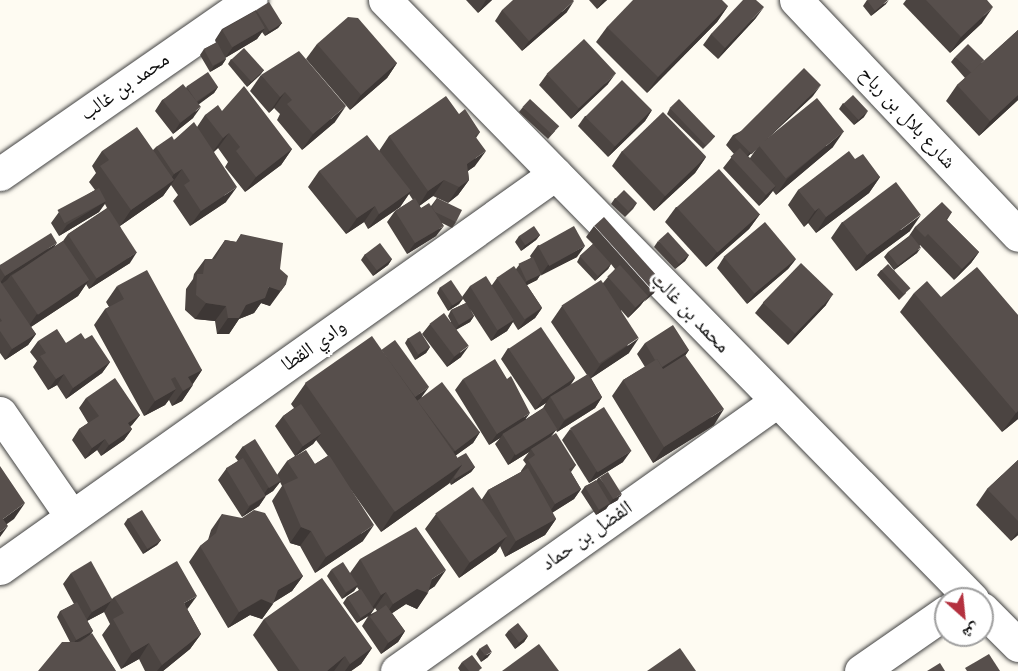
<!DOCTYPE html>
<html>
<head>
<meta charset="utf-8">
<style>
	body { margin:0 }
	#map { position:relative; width:1018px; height:671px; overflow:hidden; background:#fefbf2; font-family:Spectral,"Noto Naskh Arabic",serif }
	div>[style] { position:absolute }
	.roads { filter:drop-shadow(0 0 2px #424242) drop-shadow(0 0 2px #424242) }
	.minor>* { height:33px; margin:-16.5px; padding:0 16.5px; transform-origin:16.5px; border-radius:16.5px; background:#fff }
	.wall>* { inset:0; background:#4b4441 }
	.shaded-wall>* { inset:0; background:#3d3735 }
	.building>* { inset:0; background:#574f4c; transform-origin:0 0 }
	span { translate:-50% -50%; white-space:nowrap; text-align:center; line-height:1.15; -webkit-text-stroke:6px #fff; paint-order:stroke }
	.street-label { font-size:20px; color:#0f0f0f }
	.north { position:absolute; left:934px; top:587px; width:60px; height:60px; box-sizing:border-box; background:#fff; border:2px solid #9f9f9f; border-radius:50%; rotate:153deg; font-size:16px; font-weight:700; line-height:24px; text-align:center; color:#0f0f0f }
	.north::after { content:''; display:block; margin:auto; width:21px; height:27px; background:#b4313f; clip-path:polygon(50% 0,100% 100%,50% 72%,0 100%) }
</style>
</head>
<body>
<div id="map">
	<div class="roads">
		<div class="minor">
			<i style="left:385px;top:0;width:839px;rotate:45.58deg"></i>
			<i style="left:796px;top:0;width:323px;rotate:46.6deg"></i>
			<i style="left:0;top:174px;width:305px;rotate:-34.8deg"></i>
			<i style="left:0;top:413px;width:126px;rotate:55.3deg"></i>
			<i style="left:0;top:568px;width:681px;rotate:-35.37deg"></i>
			<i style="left:982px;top:609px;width:51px;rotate:45deg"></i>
			<i style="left:397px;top:671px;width:465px;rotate:-35.4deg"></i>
			<i style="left:861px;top:671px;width:103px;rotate:-34.8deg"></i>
		</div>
	</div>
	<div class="wall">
		<i style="clip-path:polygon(466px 0,492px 0,478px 13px)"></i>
		<i style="clip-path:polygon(589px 0,607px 0,597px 9px)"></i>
		<i style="clip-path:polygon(867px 0,886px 4px,871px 16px,863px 6px)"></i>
		<i style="clip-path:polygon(906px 0,987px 0,982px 23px,950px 53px,903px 4px)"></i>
		<i style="clip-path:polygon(728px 6px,717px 22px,647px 93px,596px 42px,607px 27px)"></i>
		<i style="clip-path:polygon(256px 10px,282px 23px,278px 28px,265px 36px,262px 32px,257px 39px,225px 58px,226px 59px,222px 65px,210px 72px,200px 55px,204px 49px,216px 43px,215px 40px,222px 29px)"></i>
		<i style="clip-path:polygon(502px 10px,567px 12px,522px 51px,495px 21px)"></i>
		<i style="clip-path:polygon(756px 18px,718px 59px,703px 45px,711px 34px)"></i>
		<i style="clip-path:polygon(1018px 30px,1018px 100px,979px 136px,946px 101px,957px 85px,965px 78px,951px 62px,955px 57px,982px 63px)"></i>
		<i style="clip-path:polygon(317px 44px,397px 63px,387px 78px,350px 110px,306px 59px)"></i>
		<i style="clip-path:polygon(231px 59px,264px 70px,260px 75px,247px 87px,228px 64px)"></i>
		<i style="clip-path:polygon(547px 74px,608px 84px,571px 119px,539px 85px)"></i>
		<i style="clip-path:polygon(261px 75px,335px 122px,302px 150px,277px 120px,280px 114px,274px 108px,269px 113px,250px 91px)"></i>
		<i style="clip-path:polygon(187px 87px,218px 87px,214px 93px,198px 104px,193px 118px,173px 134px,155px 111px,162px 100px)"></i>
		<i style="clip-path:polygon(evenodd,813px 96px,768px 138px,833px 147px,776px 195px,773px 191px,768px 197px,759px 206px,723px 168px,734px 154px,726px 145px,733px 135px,813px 96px,757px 148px,750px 158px,748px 156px,757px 148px)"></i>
		<i style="clip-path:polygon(843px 103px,864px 117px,854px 125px,839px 109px)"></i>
		<i style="clip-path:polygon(523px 107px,555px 131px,548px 139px,519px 112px)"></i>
		<i style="clip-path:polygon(670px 108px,715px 136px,711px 141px,703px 149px,667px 114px)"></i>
		<i style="clip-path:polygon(652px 110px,645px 121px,608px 157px,578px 126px,585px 116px)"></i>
		<i style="clip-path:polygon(222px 111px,292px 149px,281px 165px,245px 192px,225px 167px,228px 162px,218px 148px,214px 152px,226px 202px,190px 226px,173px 201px,178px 195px,171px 185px,163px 196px,120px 226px,130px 263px,89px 289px,86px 284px,78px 296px,31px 327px,36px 334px,28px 345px,5px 360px,0 353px,0 265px,55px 246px,63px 241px,68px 234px,107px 208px,105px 204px,99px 212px,59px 236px,51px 223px,59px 212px,95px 190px,89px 182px,96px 173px,92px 166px,102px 151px,153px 150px,156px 147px,174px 140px,197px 127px,205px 115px)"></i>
		<i style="clip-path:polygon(459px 114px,480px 132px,476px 138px,475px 166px,468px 171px,469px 180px,458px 195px,448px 203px,433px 196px,419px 206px,421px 208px,431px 206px,437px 198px,456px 222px,452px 228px,442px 223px,436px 236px,407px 254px,387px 222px,395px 211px,413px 200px,409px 194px,400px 207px,368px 229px,364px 222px,346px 234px,308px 187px,319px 171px,379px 151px,389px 136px)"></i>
		<i style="clip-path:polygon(622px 151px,706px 157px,695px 173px,654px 211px,612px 166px)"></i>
		<i style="clip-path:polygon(855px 159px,880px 177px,869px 193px,816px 233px,808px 223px,804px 227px,788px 205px,798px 190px)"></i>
		<i style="clip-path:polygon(615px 198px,637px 203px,633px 209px,625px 217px,611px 204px)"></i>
		<i style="clip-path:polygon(676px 207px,760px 214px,749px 229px,706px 267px,665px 222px)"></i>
		<i style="clip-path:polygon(952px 212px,947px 220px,979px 252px,971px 263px,954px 280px,920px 245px,917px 253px,894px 270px,906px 293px,899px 300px,877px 275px,881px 270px,894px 270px,884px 257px,888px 252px,909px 236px,915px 227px)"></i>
		<i style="clip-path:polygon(842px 222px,910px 231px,856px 271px,831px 238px)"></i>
		<i style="clip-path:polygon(594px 226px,654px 293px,644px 301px,640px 306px,628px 318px,621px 310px,629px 353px,591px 378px,602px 397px,595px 408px,557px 432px,556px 430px,551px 436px,576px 465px,571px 472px,581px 489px,574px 499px,552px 513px,556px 519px,545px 535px,505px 557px,500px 546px,496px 552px,459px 578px,425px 529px,436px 514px,482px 499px,488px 490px,521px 472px,521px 471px,526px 464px,523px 460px,529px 452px,508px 465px,495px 444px,500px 438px,489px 445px,455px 390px,463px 379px,526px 419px,543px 408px,546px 403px,535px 410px,501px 359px,508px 348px,575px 378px,570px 386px,587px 375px,551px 322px,562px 306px,603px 283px,608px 277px,615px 269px,611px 264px,608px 269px,595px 281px,577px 262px,580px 256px,593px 244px,586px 237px)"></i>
		<i style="clip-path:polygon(241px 234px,270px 306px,261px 303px,254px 313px,239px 319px,229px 334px,217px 334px,215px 321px,195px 319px,185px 310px,186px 289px,193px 279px,194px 274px,205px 259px,212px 259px,225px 240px,236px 242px)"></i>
		<i style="clip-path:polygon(540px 235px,536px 240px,521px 251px,515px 242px,519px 236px)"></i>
		<i style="clip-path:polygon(658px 241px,689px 255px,685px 261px,675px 269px,654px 247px)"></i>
		<i style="clip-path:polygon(538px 245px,577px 257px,540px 275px,537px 280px,527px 285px,542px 308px,535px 318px,518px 330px,513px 322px,507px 331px,491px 341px,470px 309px,474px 316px,470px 322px,456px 330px,461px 357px,447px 367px,422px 334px,430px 324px,451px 322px,448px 316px,451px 310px,466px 303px,463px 299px,459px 304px,448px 311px,437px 293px,440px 287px,462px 297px,470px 286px,492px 285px,497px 278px,516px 269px,519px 265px,531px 258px,530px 256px)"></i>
		<i style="clip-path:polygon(365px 254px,392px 259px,388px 265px,373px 276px,361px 260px)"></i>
		<i style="clip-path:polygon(724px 257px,796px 259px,788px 269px,747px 304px,717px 268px)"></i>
		<i style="clip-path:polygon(117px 286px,202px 370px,182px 401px,172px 406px,169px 400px,165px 405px,144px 416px,94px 325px,105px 309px,109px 307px,106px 302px)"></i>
		<i style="clip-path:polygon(914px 293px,1018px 315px,1018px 419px,1002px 432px,900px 312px)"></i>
		<i style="clip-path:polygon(763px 303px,826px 305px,788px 345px,755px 313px)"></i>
		<i style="clip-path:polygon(408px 338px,430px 347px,426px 353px,415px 360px,405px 343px)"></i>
		<i style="clip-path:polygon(85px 339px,110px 362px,102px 373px,66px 399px,57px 385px,48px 390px,33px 367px,37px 361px,30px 352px,38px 341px,66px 343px)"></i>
		<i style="clip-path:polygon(645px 343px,689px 350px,685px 356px,714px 425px,653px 463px,612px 396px,623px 380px,645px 367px,637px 354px)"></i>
		<i style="clip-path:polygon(evenodd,381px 350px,421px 397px,480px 432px,473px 443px,456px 455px,457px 458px,475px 467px,471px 472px,451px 485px,450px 483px,381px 532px,351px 490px,363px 541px,315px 573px,300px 546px,290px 543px,272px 501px,282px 486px,280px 482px,273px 491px,266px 495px,259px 506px,242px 517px,218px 480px,226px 469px,238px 461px,235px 457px,243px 446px,277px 475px,287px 461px,295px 456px,275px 426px,283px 416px,294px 408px,291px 404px,305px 384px,381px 350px,316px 440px,328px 456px,315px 464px,296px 456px,313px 444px,316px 440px)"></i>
		<i style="clip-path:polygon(86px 398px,140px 415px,130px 427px,132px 429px,124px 440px,101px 456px,97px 450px,85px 459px,72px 440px,79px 429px,88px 423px,79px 408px)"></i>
		<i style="clip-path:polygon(570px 429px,623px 462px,589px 483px,562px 440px)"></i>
		<i style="clip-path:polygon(1018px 460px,1018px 535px,1011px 541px,976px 505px,987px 489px)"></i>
		<i style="clip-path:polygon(599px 477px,618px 500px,609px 505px,606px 509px,596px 515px,581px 492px,585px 486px,596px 481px)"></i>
		<i style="clip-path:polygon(222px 514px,303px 576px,292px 591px,273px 603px,262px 619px,250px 615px,228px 628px,189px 562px,200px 546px,208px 540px,211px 530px)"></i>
		<i style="clip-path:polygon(128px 518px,161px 540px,157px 545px,143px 554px,124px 524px)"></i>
		<i style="clip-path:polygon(360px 559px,435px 586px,429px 590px,417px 609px,406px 604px,392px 613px,405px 631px,398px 642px,381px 654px,362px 626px,369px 615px,377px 611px,375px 608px,370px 615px,357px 623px,343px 603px,347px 597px,359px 590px,357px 587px,354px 591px,342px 599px,327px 576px,331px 570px,350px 573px)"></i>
		<i style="clip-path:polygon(71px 573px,112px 599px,114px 597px,187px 609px,201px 634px,190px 649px,163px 671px,145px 671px,139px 659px,121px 669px,102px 635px,110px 624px,104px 612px,87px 621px,93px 631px,90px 634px,116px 671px,70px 642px,57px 617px,60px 611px,74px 604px,63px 584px)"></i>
		<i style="clip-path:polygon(264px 619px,372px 648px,361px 664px,351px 671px,278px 671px,253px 635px)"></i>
		<i style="clip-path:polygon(509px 630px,528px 636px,524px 642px,515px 649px,505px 635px)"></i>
		<i style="clip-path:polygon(480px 648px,488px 657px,481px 662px,476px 654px)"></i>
		<i style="clip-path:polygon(462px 662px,480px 671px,460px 671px,458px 668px)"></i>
	</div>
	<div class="shaded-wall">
		<i style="clip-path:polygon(486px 0,492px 0,478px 13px)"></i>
		<i style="clip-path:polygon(603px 0,607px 0,597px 9px)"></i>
		<i style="clip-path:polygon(889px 0,886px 4px,871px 16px,875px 11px)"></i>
		<i style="clip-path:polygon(574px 1px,567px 12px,522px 51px,529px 41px)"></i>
		<i style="clip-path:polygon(728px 6px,717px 22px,647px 93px,658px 77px)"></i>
		<i style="clip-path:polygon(764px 7px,756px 18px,718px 59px,725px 48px)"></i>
		<i style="clip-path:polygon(993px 7px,982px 23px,950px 53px,961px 37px)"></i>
		<i style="clip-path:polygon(282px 23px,278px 28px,265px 36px,269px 31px)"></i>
		<i style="clip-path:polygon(265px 28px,257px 39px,225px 58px,233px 47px)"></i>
		<i style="clip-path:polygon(226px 59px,222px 65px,210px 72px,214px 66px)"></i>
		<i style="clip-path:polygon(397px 63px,387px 78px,350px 110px,361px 95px)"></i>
		<i style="clip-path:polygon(264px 70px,260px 75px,247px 87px,251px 81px)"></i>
		<i style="clip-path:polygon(616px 73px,608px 84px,571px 119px,579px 108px)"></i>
		<i style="clip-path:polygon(821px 85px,813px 96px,742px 162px,750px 152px)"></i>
		<i style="clip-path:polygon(218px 87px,214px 93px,194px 108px,198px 102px)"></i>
		<i style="clip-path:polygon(285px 92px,274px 108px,269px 113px,280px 97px)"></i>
		<i style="clip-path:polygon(1018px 95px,1018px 100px,979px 136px,990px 121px)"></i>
		<i style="clip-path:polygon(346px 106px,335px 122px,302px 150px,313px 134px)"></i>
		<i style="clip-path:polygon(201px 107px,193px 118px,173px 134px,180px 123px)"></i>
		<i style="clip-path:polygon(652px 110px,645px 121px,608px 157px,615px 146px)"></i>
		<i style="clip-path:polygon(868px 111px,864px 117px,854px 125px,858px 119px)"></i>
		<i style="clip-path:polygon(844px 131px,833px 147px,776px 195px,787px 179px)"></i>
		<i style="clip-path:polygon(229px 133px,218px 148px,212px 153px,223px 138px)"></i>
		<i style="clip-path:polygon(292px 149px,281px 165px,245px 192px,256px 177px)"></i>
		<i style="clip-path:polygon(486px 151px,475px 166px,456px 179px,467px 164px)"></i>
		<i style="clip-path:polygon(706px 157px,695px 173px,654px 211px,665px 196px)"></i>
		<i style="clip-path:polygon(182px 169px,163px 196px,120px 226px,131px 210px,166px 186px,174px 174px)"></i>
		<i style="clip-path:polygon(880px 177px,869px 193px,816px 233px,826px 217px)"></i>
		<i style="clip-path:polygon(444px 180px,433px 196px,418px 207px,428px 191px)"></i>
		<i style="clip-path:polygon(469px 180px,458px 195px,448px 203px,459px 187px)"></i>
		<i style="clip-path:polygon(776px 186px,768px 197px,759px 206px,766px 195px)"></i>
		<i style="clip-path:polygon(237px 187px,226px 202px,190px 226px,201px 211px)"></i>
		<i style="clip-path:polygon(411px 191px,400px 207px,368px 229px,379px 214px)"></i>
		<i style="clip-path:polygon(106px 201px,99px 212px,59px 236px,67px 225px)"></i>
		<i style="clip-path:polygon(375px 206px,364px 222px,346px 234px,357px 218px)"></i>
		<i style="clip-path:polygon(819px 208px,808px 223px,804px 227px,815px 211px)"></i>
		<i style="clip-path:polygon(760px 214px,749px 229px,706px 267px,717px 252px)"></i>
		<i style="clip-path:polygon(921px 215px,910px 231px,856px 271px,867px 255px)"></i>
		<i style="clip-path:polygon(444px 226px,436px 236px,407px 254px,415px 243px)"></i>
		<i style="clip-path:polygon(540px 235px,536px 240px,521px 251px,525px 245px)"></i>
		<i style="clip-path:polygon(57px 243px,49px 254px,11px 275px,7px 280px,0 285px,0 283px,5px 276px)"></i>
		<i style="clip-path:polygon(585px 246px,577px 257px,540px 276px,548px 265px)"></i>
		<i style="clip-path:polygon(921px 248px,917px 253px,894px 270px,898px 265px)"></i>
		<i style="clip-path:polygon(137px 252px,130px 263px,89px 289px,97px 278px)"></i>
		<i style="clip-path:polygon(979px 252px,971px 263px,954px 280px,962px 269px)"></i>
		<i style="clip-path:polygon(689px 255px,685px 261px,675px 269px,679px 264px)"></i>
		<i style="clip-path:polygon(392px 259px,388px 265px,373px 276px,377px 270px)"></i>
		<i style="clip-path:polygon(796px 259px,788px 269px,747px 304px,755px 293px)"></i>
		<i style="clip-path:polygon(611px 264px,608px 269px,595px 281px,599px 276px)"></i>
		<i style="clip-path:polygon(541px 274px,537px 280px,523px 287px,527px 281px)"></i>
		<i style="clip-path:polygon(89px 280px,78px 296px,26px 330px,37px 314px)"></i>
		<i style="clip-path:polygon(662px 282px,654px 293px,644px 302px,652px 291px)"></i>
		<i style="clip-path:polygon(286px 284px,270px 306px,261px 303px,254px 313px,239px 319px,229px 334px,217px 334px,228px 318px,246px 305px,269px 287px)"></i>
		<i style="clip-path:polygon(833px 294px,826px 305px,788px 345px,795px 334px)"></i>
		<i style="clip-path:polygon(648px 296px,640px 306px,628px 318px,636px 307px)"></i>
		<i style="clip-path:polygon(463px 298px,459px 304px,448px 311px,452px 305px)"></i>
		<i style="clip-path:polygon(206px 303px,226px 306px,215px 321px,195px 319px)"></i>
		<i style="clip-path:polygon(542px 308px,535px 318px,518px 330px,526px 319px)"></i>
		<i style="clip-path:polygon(474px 316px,470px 322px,455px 330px,459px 325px)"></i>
		<i style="clip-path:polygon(514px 320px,507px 331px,491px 341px,498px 330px)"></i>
		<i style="clip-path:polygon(36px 334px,28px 345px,5px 360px,12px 349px)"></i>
		<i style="clip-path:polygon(639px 338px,629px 353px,590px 379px,601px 364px)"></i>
		<i style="clip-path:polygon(469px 346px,461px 357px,447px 367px,454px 357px)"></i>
		<i style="clip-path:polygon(430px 347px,426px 353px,415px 360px,419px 354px)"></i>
		<i style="clip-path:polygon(689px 350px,681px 361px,653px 379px,661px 368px)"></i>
		<i style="clip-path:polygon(110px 362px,102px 373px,66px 399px,73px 388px)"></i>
		<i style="clip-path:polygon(202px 370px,191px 386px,188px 377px)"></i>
		<i style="clip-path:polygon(64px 374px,57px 385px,48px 390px,56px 379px)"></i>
		<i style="clip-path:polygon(575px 378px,567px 389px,550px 397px,546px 403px,535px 410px,543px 399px)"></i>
		<i style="clip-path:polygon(193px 385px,182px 401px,172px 406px,183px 391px)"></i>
		<i style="clip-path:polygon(429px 387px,421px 398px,406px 409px,413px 398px)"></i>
		<i style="clip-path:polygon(176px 389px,165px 405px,144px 416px,155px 401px)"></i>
		<i style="clip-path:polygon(602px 397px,595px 408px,557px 432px,564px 421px)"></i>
		<i style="clip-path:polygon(724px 409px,714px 425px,653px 463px,664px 447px)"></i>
		<i style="clip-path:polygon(1018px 411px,1018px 419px,1002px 432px,1016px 413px)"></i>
		<i style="clip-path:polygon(530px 413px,522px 424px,503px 434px,500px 438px,489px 445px,497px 434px)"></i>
		<i style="clip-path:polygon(140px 415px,132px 425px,120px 434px,128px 423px)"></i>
		<i style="clip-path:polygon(132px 429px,124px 440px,101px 456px,109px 445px)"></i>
		<i style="clip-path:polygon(557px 429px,549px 439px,531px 449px,529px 452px,508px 465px,515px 454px)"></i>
		<i style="clip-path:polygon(480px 432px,473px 443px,440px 467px,448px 456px)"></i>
		<i style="clip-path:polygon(321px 434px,313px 444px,295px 456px,303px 446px)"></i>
		<i style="clip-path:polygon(105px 439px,97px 450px,85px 459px,92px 448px)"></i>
		<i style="clip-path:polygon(631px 451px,623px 462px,589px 483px,596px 472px)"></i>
		<i style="clip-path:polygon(462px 465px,448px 484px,381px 532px,394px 512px)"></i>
		<i style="clip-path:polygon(475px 467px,471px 472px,451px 485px,455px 479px)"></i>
		<i style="clip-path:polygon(281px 481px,273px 491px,261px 499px,268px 488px)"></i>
		<i style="clip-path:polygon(581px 489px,574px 499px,548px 515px,555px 504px)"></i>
		<i style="clip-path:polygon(622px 494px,618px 500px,609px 505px,613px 499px)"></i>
		<i style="clip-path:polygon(266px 496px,259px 506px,242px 517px,250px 506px)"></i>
		<i style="clip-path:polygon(25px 503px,14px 519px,0 529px,3px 519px)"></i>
		<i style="clip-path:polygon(610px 503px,606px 509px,596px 515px,600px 510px)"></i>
		<i style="clip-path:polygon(556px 519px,545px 535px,505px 557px,516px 541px)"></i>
		<i style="clip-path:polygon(374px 525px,363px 541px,315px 573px,326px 557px)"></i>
		<i style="clip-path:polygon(8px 526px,0 537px,0 532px)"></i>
		<i style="clip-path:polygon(301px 527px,311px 531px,300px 546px,290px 543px)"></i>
		<i style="clip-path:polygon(1018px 531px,1018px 535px,1011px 541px)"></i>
		<i style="clip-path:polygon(507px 536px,496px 552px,459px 578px,470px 562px)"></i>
		<i style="clip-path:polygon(161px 540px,157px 545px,143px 554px,147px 549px)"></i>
		<i style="clip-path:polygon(446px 570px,435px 586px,426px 592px,428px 593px,417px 609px,406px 604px,382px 620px,393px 604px)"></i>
		<i style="clip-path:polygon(303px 576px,292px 591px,272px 603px,273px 604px,262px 619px,250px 615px,228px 628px,239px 612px)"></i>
		<i style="clip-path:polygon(358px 585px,354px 591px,342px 599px,346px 593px)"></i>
		<i style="clip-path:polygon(386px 592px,375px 608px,370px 611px,381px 595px)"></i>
		<i style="clip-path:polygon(197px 596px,186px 611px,184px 603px)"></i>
		<i style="clip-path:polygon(111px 601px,104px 612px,85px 622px,92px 612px)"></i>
		<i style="clip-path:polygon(374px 609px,370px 615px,357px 623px,361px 618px)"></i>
		<i style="clip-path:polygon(93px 631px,89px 636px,72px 645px,76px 640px)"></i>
		<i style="clip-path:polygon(405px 631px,398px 642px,381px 654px,388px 643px)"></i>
		<i style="clip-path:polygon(201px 634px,190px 649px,163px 671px,157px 671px,162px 665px)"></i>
		<i style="clip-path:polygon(528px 636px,524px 642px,515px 649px,519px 643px)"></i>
		<i style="clip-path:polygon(149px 643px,139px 659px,121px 669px,132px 653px)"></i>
		<i style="clip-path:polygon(372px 648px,361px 664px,351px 671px,345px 671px,350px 664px)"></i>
		<i style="clip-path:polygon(492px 652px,488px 657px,481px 662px,485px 656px)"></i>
		<i style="clip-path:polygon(345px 656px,334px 671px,327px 671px)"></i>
	</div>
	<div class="building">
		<i style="clip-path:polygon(513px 0,573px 0,574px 1px,529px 41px,502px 10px)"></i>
		<i style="clip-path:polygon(633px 0,722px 0,728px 6px,658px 77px,607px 27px)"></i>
		<i style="clip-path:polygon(743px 0,756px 0,764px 7px,725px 48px,711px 34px)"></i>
		<i style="clip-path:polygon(867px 0,888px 0,875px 11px)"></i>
		<i style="clip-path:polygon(926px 0,987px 0,993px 7px,961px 37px)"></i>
		<i style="left:269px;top:2px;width:25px;height:15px;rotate:58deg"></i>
		<i style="left:255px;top:11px;width:20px;height:38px;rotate:60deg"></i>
		<i style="clip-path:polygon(348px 17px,358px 18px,397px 63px,361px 95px,317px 44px)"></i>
		<i style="clip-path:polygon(1018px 30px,1018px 95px,990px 121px,957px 85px)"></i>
		<i style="left:584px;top:39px;width:47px;height:51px;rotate:47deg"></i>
		<i style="left:217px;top:42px;width:19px;height:15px;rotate:62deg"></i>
		<i style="left:968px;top:44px;width:23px;height:18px;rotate:45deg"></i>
		<i style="left:244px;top:48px;width:30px;height:17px;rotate:48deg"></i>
		<i style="clip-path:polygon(299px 51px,346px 106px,313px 134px,287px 104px,292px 100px,285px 92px,280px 97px,261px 75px)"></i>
		<i style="left:804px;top:68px;width:24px;height:98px;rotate:45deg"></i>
		<i style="left:208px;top:72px;width:18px;height:26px;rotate:56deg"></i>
		<i style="left:622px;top:80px;width:42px;height:52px;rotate:45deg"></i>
		<i style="left:183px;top:84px;width:29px;height:26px;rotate:52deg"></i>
		<i style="clip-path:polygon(244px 86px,292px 149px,256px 177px,236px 151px,240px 147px,229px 133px,223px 138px,205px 115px,218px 105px,222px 111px)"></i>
		<i style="left:853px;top:95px;width:22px;height:13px;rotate:47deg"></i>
		<i style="clip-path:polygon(446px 96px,459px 114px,465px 109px,480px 132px,475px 136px,486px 151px,467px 164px,469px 180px,459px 187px,444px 180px,428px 191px,389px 136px)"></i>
		<i style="left:817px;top:98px;width:43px;height:75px;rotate:51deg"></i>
		<i style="left:530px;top:99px;width:40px;height:11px;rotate:43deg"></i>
		<i style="left:679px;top:99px;width:52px;height:13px;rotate:46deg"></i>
		<i style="left:663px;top:112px;width:62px;height:57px;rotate:46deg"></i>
		<i style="clip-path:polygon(194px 122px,237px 187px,201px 211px,184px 185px,190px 181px,182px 169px,174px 174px,156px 147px,172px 136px,174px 140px)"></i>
		<i style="clip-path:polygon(137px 127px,174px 180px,131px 210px,100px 166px,109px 160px,102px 151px)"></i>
		<i style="clip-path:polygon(367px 135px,411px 191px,379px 214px,375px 206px,357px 218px,319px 171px)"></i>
		<i style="left:740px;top:148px;width:52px;height:13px;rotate:47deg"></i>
		<i style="clip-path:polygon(849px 151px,855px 159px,863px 154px,880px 177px,826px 217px,819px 208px,815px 211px,798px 190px)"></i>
		<i style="left:719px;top:169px;width:61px;height:57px;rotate:48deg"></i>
		<i style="left:896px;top:182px;width:41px;height:67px;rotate:53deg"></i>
		<i style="left:99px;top:188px;width:15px;height:47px;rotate:62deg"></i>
		<i style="left:624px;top:190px;width:18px;height:12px;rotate:45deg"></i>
		<i style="clip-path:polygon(415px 198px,421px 208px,429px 203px,444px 226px,415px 243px,395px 211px)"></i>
		<i style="clip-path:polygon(437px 198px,462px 210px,456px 222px,435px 212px,432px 207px)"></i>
		<i style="clip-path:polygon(942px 202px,952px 212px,946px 219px,979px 252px,962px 269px,928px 234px,925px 237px,915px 227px)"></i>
		<i style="left:108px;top:208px;width:53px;height:48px;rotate:57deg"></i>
		<i style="left:604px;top:217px;width:87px;height:13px;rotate:48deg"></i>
		<i style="left:765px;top:222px;width:48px;height:54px;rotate:50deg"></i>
		<i style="left:534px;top:226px;width:11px;height:18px;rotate:56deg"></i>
		<i style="left:574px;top:226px;width:23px;height:41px;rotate:61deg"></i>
		<i style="left:668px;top:232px;width:31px;height:13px;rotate:48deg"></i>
		<i style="clip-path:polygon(51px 233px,57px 243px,5px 276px,0 268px,0 265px)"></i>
		<i style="clip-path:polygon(241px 234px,283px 243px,280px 269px,288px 276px,286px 284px,281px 291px,269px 287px,265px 298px,246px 305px,239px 318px,228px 318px,226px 306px,206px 303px,196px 295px,197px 274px,203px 274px,205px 259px,215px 259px,225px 240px,237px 242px)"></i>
		<i style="left:911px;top:235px;width:16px;height:29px;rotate:52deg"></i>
		<i style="left:63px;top:241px;width:47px;height:62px;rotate:56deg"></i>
		<i style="left:380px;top:243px;width:20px;height:19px;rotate:53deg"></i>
		<i style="left:593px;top:244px;width:27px;height:18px;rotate:48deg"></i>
		<i style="left:533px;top:257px;width:19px;height:16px;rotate:65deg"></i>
		<i style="left:801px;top:263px;width:45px;height:55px;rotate:44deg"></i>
		<i style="left:888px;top:264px;width:33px;height:9px;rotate:47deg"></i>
		<i style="left:620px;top:265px;width:42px;height:17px;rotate:48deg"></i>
		<i style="left:514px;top:266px;width:50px;height:21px;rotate:56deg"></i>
		<i style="clip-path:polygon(977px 267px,1018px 315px,1018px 411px,1016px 413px,914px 293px,927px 281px,941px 297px)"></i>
		<i style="clip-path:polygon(147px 270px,202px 370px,188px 377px,193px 385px,183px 391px,175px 377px,171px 379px,176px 389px,155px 401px,105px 309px,124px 299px,117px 286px)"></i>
		<i style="left:486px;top:276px;width:52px;height:19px;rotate:58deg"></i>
		<i style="left:451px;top:280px;width:22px;height:13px;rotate:56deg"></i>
		<i style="left:601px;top:280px;width:69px;height:47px;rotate:57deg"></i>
		<i style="clip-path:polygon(0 281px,36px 334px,12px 349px,0 331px,0 322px,2px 321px,0 318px)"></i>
		<i style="clip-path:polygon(466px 303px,474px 316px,459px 325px,451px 310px)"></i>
		<i style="left:444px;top:313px;width:41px;height:18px;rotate:53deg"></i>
		<i style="clip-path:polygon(673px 325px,689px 350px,662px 367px,657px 359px,655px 360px,645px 343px)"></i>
		<i style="left:541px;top:327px;width:61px;height:39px;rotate:56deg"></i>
		<i style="clip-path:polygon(57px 329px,66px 343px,81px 333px,85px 339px,92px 335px,110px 362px,73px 388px,64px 374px,56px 379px,40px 356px,46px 353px,38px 341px)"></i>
		<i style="left:420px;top:331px;width:19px;height:14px;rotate:58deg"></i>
		<i style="left:372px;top:336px;width:157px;height:82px;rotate:55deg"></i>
		<i style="left:395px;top:340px;width:58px;height:17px;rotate:54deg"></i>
		<i style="clip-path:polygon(685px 355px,724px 409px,664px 447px,623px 380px,657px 359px,663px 369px)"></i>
		<i style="clip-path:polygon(495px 359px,507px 379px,511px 376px,530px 413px,497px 434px,463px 379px)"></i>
		<i style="left:588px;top:374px;width:27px;height:44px;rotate:59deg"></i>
		<i style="clip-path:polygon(115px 378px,140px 415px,128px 423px,132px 429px,109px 445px,105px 439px,92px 448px,79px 429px,99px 416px,86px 398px)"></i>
		<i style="left:442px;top:382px;width:63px;height:31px;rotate:53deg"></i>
		<i style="left:301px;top:404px;width:36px;height:22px;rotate:56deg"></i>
		<i style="left:604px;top:407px;width:52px;height:40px;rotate:58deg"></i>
		<i style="left:544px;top:408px;width:25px;height:49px;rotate:58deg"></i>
		<i style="clip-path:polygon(556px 433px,576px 465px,569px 469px,581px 489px,555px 504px,528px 460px,535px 455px,531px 449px)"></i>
		<i style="left:255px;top:439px;width:49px;height:14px;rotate:58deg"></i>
		<i style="clip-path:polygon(306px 450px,315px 464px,329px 455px,374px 525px,326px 557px,311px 531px,301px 527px,283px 485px,298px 478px,287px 461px)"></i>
		<i style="clip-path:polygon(466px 453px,475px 467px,455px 479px,454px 477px,462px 465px,457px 458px)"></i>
		<i style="left:243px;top:458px;width:44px;height:20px;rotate:59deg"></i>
		<i style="clip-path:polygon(1018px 460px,1018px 521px,987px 489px)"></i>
		<i style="clip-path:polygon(0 466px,25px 503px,3px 519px,8px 526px,0 532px)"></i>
		<i style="left:528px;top:468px;width:58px;height:46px;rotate:61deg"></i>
		<i style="left:608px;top:472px;width:26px;height:10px;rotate:58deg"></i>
		<i style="left:596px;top:480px;width:27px;height:13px;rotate:59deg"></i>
		<i style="left:473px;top:487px;width:60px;height:46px;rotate:55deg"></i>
		<i style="left:142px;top:510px;width:36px;height:16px;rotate:58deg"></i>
		<i style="clip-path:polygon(254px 510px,265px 513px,303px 576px,278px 590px,273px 604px,261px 599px,239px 612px,200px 546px,216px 533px,222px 514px,242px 518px)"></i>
		<i style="clip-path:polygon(416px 527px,446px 570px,432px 579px,428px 593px,417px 589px,393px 604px,386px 592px,381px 595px,360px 559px)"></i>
		<i style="clip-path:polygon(91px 561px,112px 599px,111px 601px,92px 612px,71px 573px)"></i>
		<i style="clip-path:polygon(177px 561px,197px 596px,184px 603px,201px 634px,162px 665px,149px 643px,132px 653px,113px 619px,124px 613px,114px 597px)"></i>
		<i style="left:343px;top:562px;width:27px;height:14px;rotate:57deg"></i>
		<i style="clip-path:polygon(322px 578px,372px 648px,350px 664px,345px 656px,327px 671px,300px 671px,264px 619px)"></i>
		<i style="left:361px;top:589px;width:24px;height:16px;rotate:57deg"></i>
		<i style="left:77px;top:602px;width:33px;height:19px;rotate:61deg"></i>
		<i style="left:386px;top:605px;width:32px;height:20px;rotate:54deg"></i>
		<i style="left:518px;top:623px;width:16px;height:11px;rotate:52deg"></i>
		<i style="clip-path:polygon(92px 633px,116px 671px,38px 671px,62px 642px,80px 642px)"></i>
		<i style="left:487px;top:644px;width:9px;height:8px;rotate:58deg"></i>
		<i style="clip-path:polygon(539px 644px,559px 671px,502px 671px)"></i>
		<i style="clip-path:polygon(680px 648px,696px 671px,647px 671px)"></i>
		<i style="clip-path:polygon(989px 654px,1000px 671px,967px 671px,965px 668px)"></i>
		<i style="clip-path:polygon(472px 655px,482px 668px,478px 671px,469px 671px,462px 662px)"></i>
		<i style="clip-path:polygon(940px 663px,945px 671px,927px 671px)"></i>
	</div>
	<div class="street-label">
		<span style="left:125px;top:87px;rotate:-35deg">محمد بن غالب</span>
		<span style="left:907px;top:118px;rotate:47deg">شارع بلال بن رباح</span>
		<span style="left:690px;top:313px;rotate:46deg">محمد بن غالب</span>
		<span style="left:314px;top:346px;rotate:-35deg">وادي القطا</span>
		<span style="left:587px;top:536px;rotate:-35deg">الفضل بن حماد</span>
	</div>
	<div class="north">ش</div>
</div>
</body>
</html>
